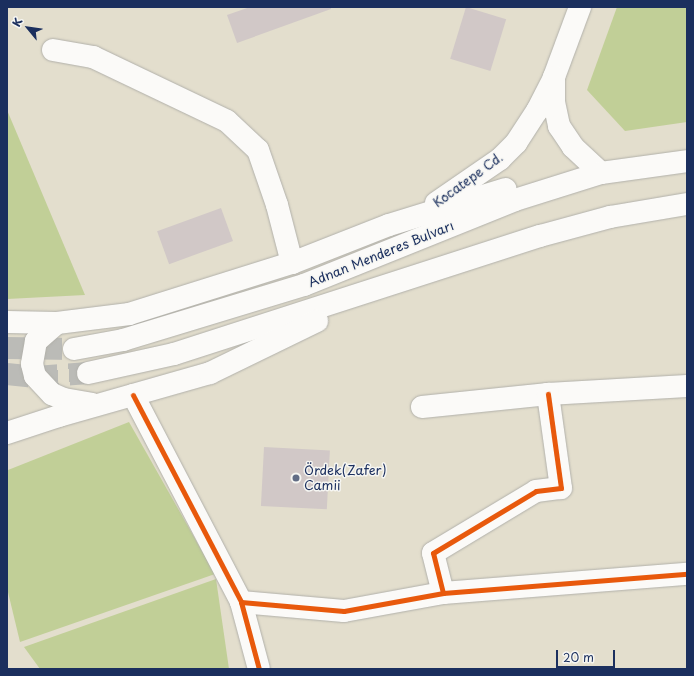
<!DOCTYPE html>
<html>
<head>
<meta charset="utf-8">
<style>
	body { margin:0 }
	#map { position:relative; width:694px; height:676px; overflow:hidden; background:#e3decd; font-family:"Playpen Sans",sans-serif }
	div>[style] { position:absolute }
	.green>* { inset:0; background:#c1cf97 }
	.building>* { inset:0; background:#d1c8c7; transform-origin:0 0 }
	.major-tunnel>* { height:22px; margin-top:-11px; transform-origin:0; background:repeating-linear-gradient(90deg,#bbbbb7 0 22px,transparent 0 33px) }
	.roads { filter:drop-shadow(0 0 1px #b1b0aa) drop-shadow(0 0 1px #b1b0aa) }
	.minor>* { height:22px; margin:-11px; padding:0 11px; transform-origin:11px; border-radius:11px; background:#fbfaf8 }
	.major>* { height:22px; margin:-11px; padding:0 11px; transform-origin:11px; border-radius:11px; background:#fbfaf8 }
	.cycleway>* { height:5px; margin:-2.5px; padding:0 2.5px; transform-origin:2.5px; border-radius:2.5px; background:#e8590c }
	.dots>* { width:11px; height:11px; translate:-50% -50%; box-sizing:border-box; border:2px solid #f6f6f2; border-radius:50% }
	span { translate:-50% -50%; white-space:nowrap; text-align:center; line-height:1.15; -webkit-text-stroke:3px #f6f6f2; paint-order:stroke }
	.street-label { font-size:13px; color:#1b2f5e }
	.poi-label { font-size:13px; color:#1b2f5e }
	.left { translate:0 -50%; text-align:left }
	.frame { position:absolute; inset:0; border:8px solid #1b2f5e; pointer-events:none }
	.north { position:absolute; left:8px; top:8px; width:40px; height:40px; -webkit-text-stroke:3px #f6f6f2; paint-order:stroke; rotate:299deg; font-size:11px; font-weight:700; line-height:16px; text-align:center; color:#1b2f5e }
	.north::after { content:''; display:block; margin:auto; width:14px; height:18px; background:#1b2f5e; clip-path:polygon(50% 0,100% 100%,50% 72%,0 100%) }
	.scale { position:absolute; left:556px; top:650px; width:59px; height:18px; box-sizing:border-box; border:2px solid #1b2f5e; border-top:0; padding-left:5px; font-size:12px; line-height:14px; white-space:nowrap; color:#1b2f5e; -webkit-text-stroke:3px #f6f6f2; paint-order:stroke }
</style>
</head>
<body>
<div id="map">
	<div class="green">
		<i style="clip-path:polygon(617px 7px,687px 7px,687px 122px,625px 131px,587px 90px)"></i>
		<i style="clip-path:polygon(7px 110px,85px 295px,7px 299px)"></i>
		<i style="clip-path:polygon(129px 422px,215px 574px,20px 642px,7px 588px,8px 470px)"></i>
		<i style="clip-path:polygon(216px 579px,229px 669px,40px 669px,24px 647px)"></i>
	</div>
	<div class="building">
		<i style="clip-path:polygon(250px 7px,331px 7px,331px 9px,237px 43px,227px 15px)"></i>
		<i style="left:466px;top:7px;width:42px;height:54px;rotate:17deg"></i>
		<i style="left:221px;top:208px;width:35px;height:68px;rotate:70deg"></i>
		<i style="left:264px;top:447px;width:66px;height:59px;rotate:3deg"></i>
	</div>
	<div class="major-tunnel">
		<i style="left:7px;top:348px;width:67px;rotate:0.9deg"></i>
		<i style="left:7px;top:374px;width:29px;rotate:6deg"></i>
		<i style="left:36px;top:377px;width:52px;rotate:-4.4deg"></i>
	</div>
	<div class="roads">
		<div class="minor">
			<i style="left:53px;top:50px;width:41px;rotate:9.9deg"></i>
			<i style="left:93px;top:57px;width:148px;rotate:25.5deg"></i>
			<i style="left:227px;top:121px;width:42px;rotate:43.1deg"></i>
			<i style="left:258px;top:150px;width:58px;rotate:70.9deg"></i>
			<i style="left:277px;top:205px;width:60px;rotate:75.5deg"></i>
			<i style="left:133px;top:395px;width:233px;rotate:62.4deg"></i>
			<i style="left:241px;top:602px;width:69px;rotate:75deg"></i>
			<i style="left:422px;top:407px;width:127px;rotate:-5.9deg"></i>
			<i style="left:548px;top:394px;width:139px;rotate:-3.3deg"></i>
			<i style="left:443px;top:593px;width:41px;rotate:-104deg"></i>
			<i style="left:433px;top:553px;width:120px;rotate:-31deg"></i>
			<i style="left:536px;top:491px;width:25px;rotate:-7deg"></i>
			<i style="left:561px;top:488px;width:95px;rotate:-97.9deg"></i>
			<i style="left:241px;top:602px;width:103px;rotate:5deg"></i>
			<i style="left:344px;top:611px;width:101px;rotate:-10.3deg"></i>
			<i style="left:443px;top:593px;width:245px;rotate:-4.5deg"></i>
		</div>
		<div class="major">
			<i style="left:554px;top:77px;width:75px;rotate:-69.6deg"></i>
			<i style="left:436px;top:203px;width:78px;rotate:-34.5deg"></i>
			<i style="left:500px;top:159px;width:23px;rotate:-45deg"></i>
			<i style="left:516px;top:143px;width:38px;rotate:-57deg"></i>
			<i style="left:537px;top:111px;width:38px;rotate:-63deg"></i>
			<i style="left:554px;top:77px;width:25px;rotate:90deg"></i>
			<i style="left:554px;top:102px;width:25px;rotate:78deg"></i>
			<i style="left:559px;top:126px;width:25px;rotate:56deg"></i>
			<i style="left:573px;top:147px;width:38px;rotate:43deg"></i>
			<i style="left:7px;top:322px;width:50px;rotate:1.1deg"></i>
			<i style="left:57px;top:323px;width:73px;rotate:-7.1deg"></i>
			<i style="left:129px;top:314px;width:171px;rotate:-17.4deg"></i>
			<i style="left:292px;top:263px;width:104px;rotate:-21.4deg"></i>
			<i style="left:389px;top:225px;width:122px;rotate:-17.1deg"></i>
			<i style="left:57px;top:323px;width:28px;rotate:139deg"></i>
			<i style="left:36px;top:341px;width:23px;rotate:100deg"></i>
			<i style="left:32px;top:364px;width:12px;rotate:76deg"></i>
			<i style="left:35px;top:376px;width:25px;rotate:47deg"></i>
			<i style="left:52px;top:394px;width:13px;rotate:23deg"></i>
			<i style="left:64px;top:399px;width:28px;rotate:10deg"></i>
			<i style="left:74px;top:349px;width:50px;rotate:-10.4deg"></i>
			<i style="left:123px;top:340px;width:189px;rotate:-16.9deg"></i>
			<i style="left:304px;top:285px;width:227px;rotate:-21.9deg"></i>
			<i style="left:515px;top:200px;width:90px;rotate:-17.4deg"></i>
			<i style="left:601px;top:173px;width:87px;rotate:-7.9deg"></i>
			<i style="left:88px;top:373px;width:88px;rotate:-12.5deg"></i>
			<i style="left:174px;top:354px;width:385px;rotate:-17.9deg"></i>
			<i style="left:540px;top:236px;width:73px;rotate:-15.2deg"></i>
			<i style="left:610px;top:217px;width:78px;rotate:-9.6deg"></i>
			<i style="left:7px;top:433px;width:55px;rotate:-18.1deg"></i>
			<i style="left:59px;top:416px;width:157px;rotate:-15.9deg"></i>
			<i style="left:210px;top:373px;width:119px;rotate:-25.9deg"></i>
		</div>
	</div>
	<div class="cycleway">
		<i style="left:133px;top:395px;width:233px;rotate:62.4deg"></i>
		<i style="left:241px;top:602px;width:69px;rotate:75deg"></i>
		<i style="left:443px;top:593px;width:41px;rotate:-104deg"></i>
		<i style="left:433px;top:553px;width:120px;rotate:-31deg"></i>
		<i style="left:536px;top:491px;width:25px;rotate:-7deg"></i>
		<i style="left:561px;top:488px;width:95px;rotate:-97.9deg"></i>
		<i style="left:241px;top:602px;width:103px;rotate:5deg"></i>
		<i style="left:344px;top:611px;width:101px;rotate:-10.3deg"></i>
		<i style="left:443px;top:593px;width:245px;rotate:-4.5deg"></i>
	</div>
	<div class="dots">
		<i style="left:296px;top:478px;background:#616c85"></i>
	</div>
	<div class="street-label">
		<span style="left:468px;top:180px;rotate:-36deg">Kocatepe Cd.</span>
		<span style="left:381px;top:254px;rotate:-22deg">Adnan Menderes Bulvarı</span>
	</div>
	<div class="poi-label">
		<span class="left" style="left:304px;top:478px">Ördek(Zafer)<br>Camii</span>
	</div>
	<div class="frame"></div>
	<div class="north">K</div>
	<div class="scale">20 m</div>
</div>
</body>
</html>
